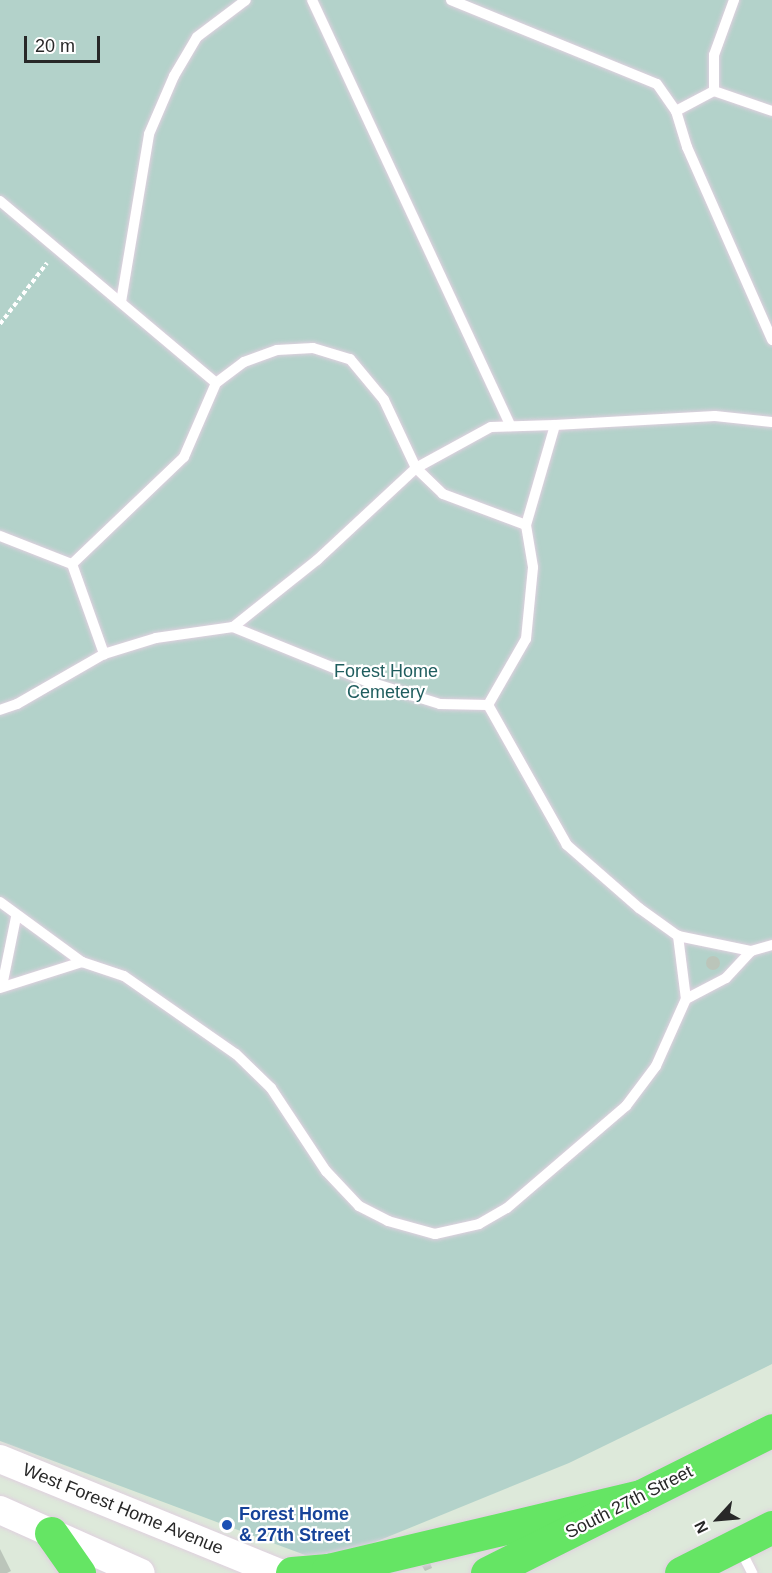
<!DOCTYPE html>
<html>
<head>
<meta charset="utf-8">
<style>
	body { margin:0 }
	#map { position:relative; width:772px; height:1573px; overflow:hidden; background:#dde9da; font-family:Helvetica,sans-serif }
	div>[style] { position:absolute }
	.cemetery>* { inset:0; background:#b3d2ca }
	.building>* { inset:0; background:#bbc5ba }
	.round { border-radius:50% }
	.path>* { height:4px; margin-top:-2px; transform-origin:0; background:repeating-linear-gradient(90deg,#fff 0 4.5px,transparent 0 7.5px) }
	.roads { filter:drop-shadow(0 0 2px #e0d0df) drop-shadow(0 0 2px #e0d0df) }
	.lane>* { height:10px; margin:-5px; padding:0 5px; transform-origin:5px; border-radius:5px; background:#fff }
	.secondary>* { height:28px; margin:-14px; padding:0 14px; transform-origin:14px; border-radius:14px; background:#fff }
	.primary>* { height:33px; margin:-16.5px; padding:0 16.5px; transform-origin:16.5px; border-radius:16.5px; background:#65e564 }
	.dots>* { width:16px; height:16px; translate:-50% -50%; box-sizing:border-box; border:3px solid #fff; border-radius:50% }
	span { translate:-50% -50%; white-space:nowrap; text-align:center; line-height:1.15; -webkit-text-stroke:4.5px #fff; paint-order:stroke }
	.park-label { font-size:18px; color:#1f5d5e }
	.street-label { font-size:18px; color:#282828 }
	.transit-label { font-size:18px; color:#164399; font-weight:700 }
	.left { translate:0 -50%; text-align:left }
	.north { position:absolute; left:688px; top:1489px; width:60px; height:60px; -webkit-text-stroke:4px #fff; paint-order:stroke; rotate:244deg; font-size:16px; font-weight:700; line-height:24px; text-align:center; color:#282828 }
	.north::after { content:''; display:block; margin:auto; width:21px; height:27px; background:#282828; clip-path:polygon(50% 0,100% 100%,50% 72%,0 100%) }
	.scale { position:absolute; left:24px; top:36px; width:76px; height:27px; box-sizing:border-box; border:3px solid #282828; border-top:0; padding-left:8px; font-size:18px; line-height:21px; white-space:nowrap; color:#282828; -webkit-text-stroke:4px #fff; paint-order:stroke }
</style>
</head>
<body>
<div id="map">
	<div class="cemetery">
		<i style="clip-path:polygon(0 0,772px 0,772px 1364px,569px 1463px,336px 1558px,305px 1555px,0 1441px)"></i>
	</div>
	<div class="building">
		<i class="round" style="left:706px;top:956px;width:14px;height:14px"></i>
		<i style="clip-path:polygon(0 1549px,11px 1571px,7px 1573px,0 1573px)"></i>
		<i style="clip-path:polygon(430px 1563px,432px 1568px,425px 1571px,422px 1566px)"></i>
	</div>
	<div class="path">
		<i style="left:0;top:324px;width:77px;rotate:-52.4deg"></i>
	</div>
	<div class="roads">
		<div class="lane">
			<i style="left:312px;top:0;width:470px;rotate:65deg"></i>
			<i style="left:451px;top:0;width:222px;rotate:22.2deg"></i>
			<i style="left:657px;top:84px;width:33px;rotate:55deg"></i>
			<i style="left:676px;top:111px;width:38px;rotate:73deg"></i>
			<i style="left:687px;top:147px;width:211px;rotate:66.2deg"></i>
			<i style="left:714px;top:91px;width:61px;rotate:19deg"></i>
			<i style="left:676px;top:111px;width:43px;rotate:-27.8deg"></i>
			<i style="left:714px;top:91px;width:36px;rotate:-90deg"></i>
			<i style="left:714px;top:55px;width:59px;rotate:-70deg"></i>
			<i style="left:0;top:201px;width:282px;rotate:40.1deg"></i>
			<i style="left:216px;top:383px;width:81px;rotate:113.4deg"></i>
			<i style="left:184px;top:457px;width:155px;rotate:136.3deg"></i>
			<i style="left:72px;top:564px;width:96px;rotate:70.4deg"></i>
			<i style="left:104px;top:654px;width:100px;rotate:150.1deg"></i>
			<i style="left:17px;top:704px;width:18px;rotate:161deg"></i>
			<i style="left:121px;top:302px;width:170px;rotate:-80.5deg"></i>
			<i style="left:149px;top:134px;width:63px;rotate:-66.7deg"></i>
			<i style="left:174px;top:76px;width:45px;rotate:-59.5deg"></i>
			<i style="left:197px;top:37px;width:61px;rotate:-37.1deg"></i>
			<i style="left:216px;top:383px;width:35px;rotate:-37deg"></i>
			<i style="left:244px;top:362px;width:35px;rotate:-20deg"></i>
			<i style="left:277px;top:350px;width:36px;rotate:-3deg"></i>
			<i style="left:313px;top:348px;width:39px;rotate:17deg"></i>
			<i style="left:350px;top:359px;width:53px;rotate:50.3deg"></i>
			<i style="left:384px;top:400px;width:75px;rotate:64.8deg"></i>
			<i style="left:416px;top:468px;width:135px;rotate:137.1deg"></i>
			<i style="left:317px;top:560px;width:107px;rotate:141.4deg"></i>
			<i style="left:526px;top:525px;width:104px;rotate:-73.8deg"></i>
			<i style="left:555px;top:425px;width:160px;rotate:-3.2deg"></i>
			<i style="left:715px;top:416px;width:57px;rotate:6deg"></i>
			<i style="left:0;top:536px;width:77px;rotate:21.3deg"></i>
			<i style="left:488px;top:705px;width:76px;rotate:-60.1deg"></i>
			<i style="left:526px;top:639px;width:72px;rotate:-84.4deg"></i>
			<i style="left:533px;top:567px;width:43px;rotate:-99.5deg"></i>
			<i style="left:526px;top:525px;width:89px;rotate:-159.5deg"></i>
			<i style="left:443px;top:494px;width:37px;rotate:-136deg"></i>
			<i style="left:416px;top:468px;width:85px;rotate:-28.7deg"></i>
			<i style="left:491px;top:427px;width:64px;rotate:-1.8deg"></i>
			<i style="left:0;top:902px;width:102px;rotate:36.2deg"></i>
			<i style="left:82px;top:962px;width:86px;rotate:162.4deg"></i>
			<i style="left:678px;top:936px;width:75px;rotate:11.6deg"></i>
			<i style="left:751px;top:951px;width:22px;rotate:-16deg"></i>
			<i style="left:82px;top:962px;width:44px;rotate:18.4deg"></i>
			<i style="left:124px;top:976px;width:136px;rotate:34.9deg"></i>
			<i style="left:236px;top:1054px;width:49px;rotate:44.2deg"></i>
			<i style="left:271px;top:1088px;width:100px;rotate:56.5deg"></i>
			<i style="left:326px;top:1171px;width:48px;rotate:46.7deg"></i>
			<i style="left:359px;top:1206px;width:33px;rotate:27deg"></i>
			<i style="left:388px;top:1221px;width:49px;rotate:15.5deg"></i>
			<i style="left:435px;top:1234px;width:45px;rotate:-12.8deg"></i>
			<i style="left:479px;top:1224px;width:32px;rotate:-30deg"></i>
			<i style="left:507px;top:1208px;width:157px;rotate:-40.6deg"></i>
			<i style="left:626px;top:1106px;width:50px;rotate:-53.1deg"></i>
			<i style="left:656px;top:1066px;width:73px;rotate:-65.9deg"></i>
			<i style="left:686px;top:999px;width:64px;rotate:-97.2deg"></i>
			<i style="left:678px;top:936px;width:48px;rotate:-144.3deg"></i>
			<i style="left:639px;top:908px;width:96px;rotate:-138.8deg"></i>
			<i style="left:567px;top:845px;width:161px;rotate:-119.4deg"></i>
			<i style="left:488px;top:705px;width:48px;rotate:-178.8deg"></i>
			<i style="left:440px;top:704px;width:77px;rotate:-162.7deg"></i>
			<i style="left:366px;top:681px;width:144px;rotate:-157.9deg"></i>
			<i style="left:233px;top:627px;width:78px;rotate:171.9deg"></i>
			<i style="left:156px;top:638px;width:54px;rotate:162.9deg"></i>
			<i style="left:2px;top:986px;width:70px;rotate:-78.5deg"></i>
			<i style="left:686px;top:999px;width:45px;rotate:-27.7deg"></i>
			<i style="left:726px;top:978px;width:37px;rotate:-47deg"></i>
			<i style="left:739px;top:1547px;width:29px;rotate:63deg"></i>
		</div>
		<div class="secondary">
			<i style="left:0;top:1459px;width:301px;rotate:22.2deg"></i>
			<i style="left:0;top:1510px;width:154px;rotate:24.1deg"></i>
		</div>
		<div class="primary">
			<i style="left:51px;top:1533px;width:49px;rotate:55deg"></i>
			<i style="left:292px;top:1573px;width:36px;rotate:-5deg"></i>
			<i style="left:328px;top:1570px;width:322px;rotate:-13.3deg"></i>
			<i style="left:487px;top:1573px;width:319px;rotate:-26.6deg"></i>
			<i style="left:681px;top:1573px;width:102px;rotate:-26.8deg"></i>
		</div>
	</div>
	<div class="dots">
		<i style="left:227px;top:1525px;background:#1a4fb4"></i>
	</div>
	<div class="park-label">
		<span style="left:386px;top:682px">Forest Home<br>Cemetery</span>
	</div>
	<div class="street-label">
		<span style="left:629px;top:1502px;rotate:-27deg">South 27th Street</span>
		<span style="left:123px;top:1509px;rotate:22deg">West Forest Home Avenue</span>
	</div>
	<div class="transit-label">
		<span class="left" style="left:239px;top:1525px">Forest Home<br>&amp; 27th Street</span>
	</div>
	<div class="north">N</div>
	<div class="scale">20 m</div>
</div>
</body>
</html>
